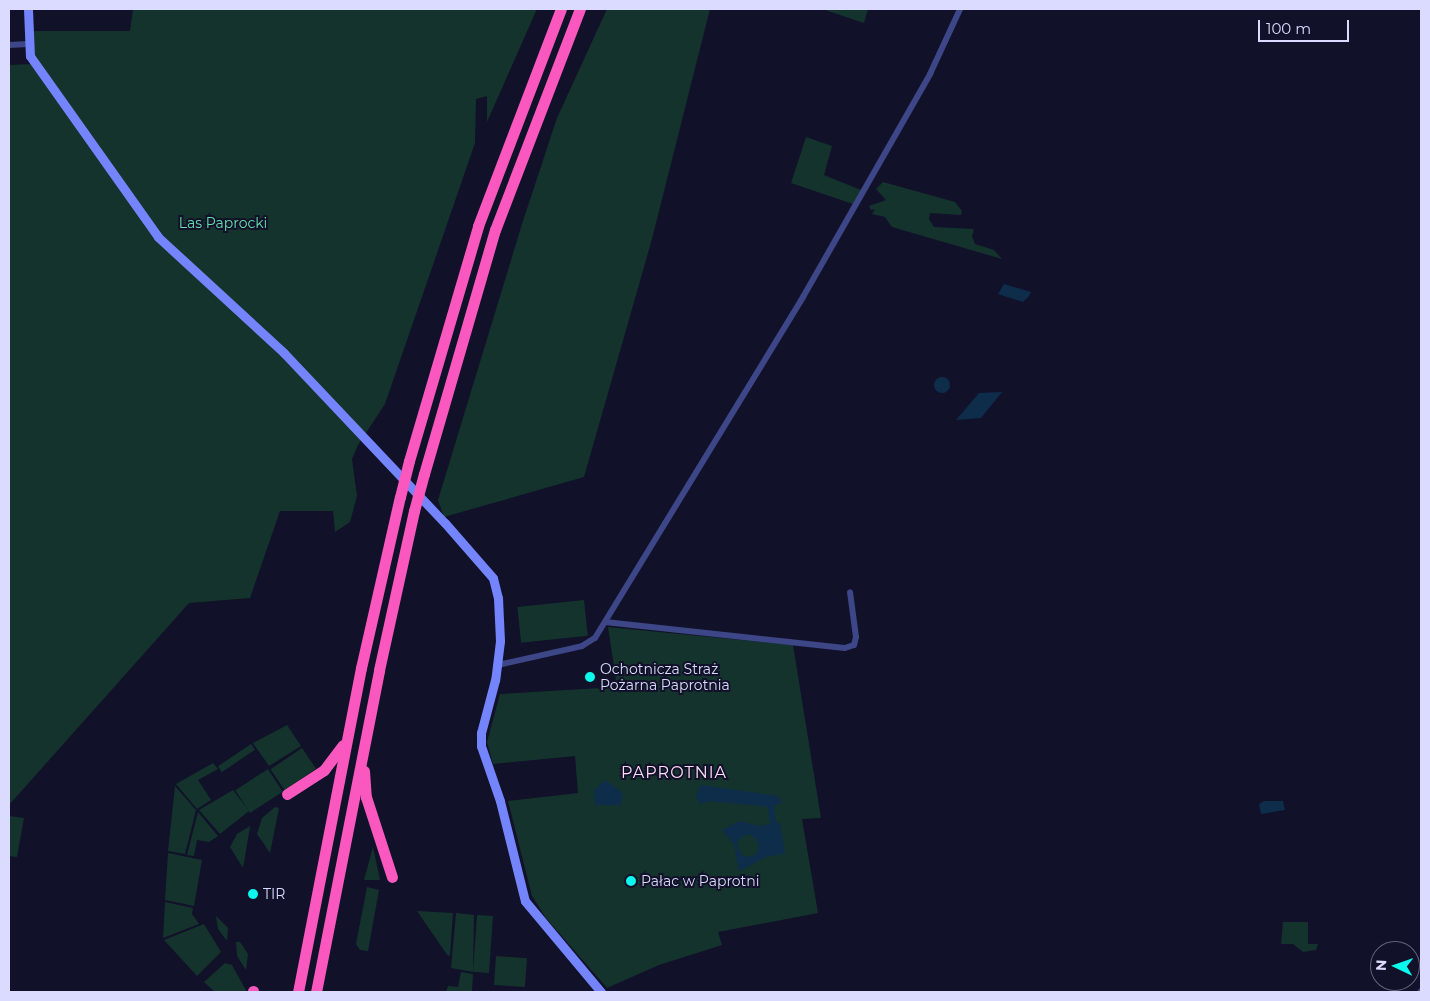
<!DOCTYPE html>
<html>
<head>
<meta charset="utf-8">
<style>
	body { margin:0 }
	#map { position:relative; width:1430px; height:1001px; overflow:hidden; background:#111129; font-family:Montserrat,sans-serif }
	div>[style] { position:absolute }
	.green>* { inset:0; background:#14332d; transform-origin:0 0 }
	.water>* { inset:0; background:#0e2d4b }
	.round { border-radius:50% }
	.canal>* { height:6px; margin:-3px; padding:0 3px; transform-origin:3px; border-radius:3px; background:#0e2d4b }
	.street>* { height:6px; margin:-3px; padding:0 3px; transform-origin:3px; border-radius:3px; background:#3d4687 }
	.secondary>* { height:9px; margin:-4.5px; padding:0 4.5px; transform-origin:4.5px; border-radius:4.5px; background:#7384fc }
	.highway>* { height:11px; margin:-5.5px; padding:0 5.5px; transform-origin:5.5px; border-radius:5.5px; background:#fb58bf }
	.highway-bridge>* { height:11px; margin:-5.5px; padding:0 5.5px; transform-origin:5.5px; border-radius:5.5px; background:#fb58bf }
	.dots>* { width:14px; height:14px; translate:-50% -50%; box-sizing:border-box; border:2px solid #111129; border-radius:50% }
	span { translate:-50% -50%; white-space:nowrap; text-align:center; line-height:1.15; -webkit-text-stroke:4px #111129; paint-order:stroke }
	.park-label { font-size:14px; color:#66deae }
	.poi-label { font-size:14px; color:#dadbfe }
	.left { translate:0 -50%; text-align:left }
	.quarter-label { font-size:16px; color:#fedcf7; letter-spacing:1px }
	.frame { position:absolute; inset:0; border:10px solid #dadbfe; pointer-events:none }
	.north { position:absolute; left:1370px; top:941px; width:50px; height:50px; box-sizing:border-box; background:#111129; border:1px solid #61627e; border-radius:50%; rotate:273deg; font-size:14px; font-weight:700; line-height:20px; text-align:center; color:#dadbfe }
	.north::after { content:''; display:block; margin:auto; width:18px; height:22px; background:#0afaed; clip-path:polygon(50% 0,100% 100%,50% 72%,0 100%) }
	.scale { position:absolute; left:1258px; top:20px; width:91px; height:22px; box-sizing:border-box; border:2px solid #dadbfe; border-top:0; padding-left:6px; font-size:15px; line-height:18px; white-space:nowrap; color:#dadbfe; -webkit-text-stroke:4px #111129; paint-order:stroke }
</style>
</head>
<body>
<div id="map">
	<div class="green">
		<i style="clip-path:polygon(133px 9px,537px 9px,487px 122px,487px 96px,476px 99px,475px 143px,385px 404px,358px 445px,352px 459px,357px 496px,350px 522px,335px 532px,333px 511px,280px 511px,250px 598px,189px 603px,9px 805px,9px 65px,34px 64px,34px 31px,130px 31px)"></i>
		<i style="clip-path:polygon(607px 9px,710px 9px,652px 239px,584px 477px,444px 517px,438px 500px,522px 224px,557px 118px)"></i>
		<i style="clip-path:polygon(822px 9px,868px 9px,864px 23px)"></i>
		<i style="clip-path:polygon(806px 137px,832px 146px,824px 175px,861px 190px,853px 204px,791px 183px)"></i>
		<i style="clip-path:polygon(883px 182px,955px 202px,962px 211px,961px 215px,930px 213px,929px 219px,934px 227px,974px 229px,972px 236px,975px 244px,994px 250px,1002px 259px,892px 227px,885px 217px,872px 214px,875px 209px,871px 210px,869px 206px,886px 200px,876px 189px)"></i>
		<i style="left:584px;top:600px;width:36px;height:67px;rotate:84deg"></i>
		<i style="clip-path:polygon(608px 627px,793px 645px,821px 818px,802px 819px,818px 913px,718px 932px,722px 945px,659px 965px,607px 988px,546px 918px,532px 896px,508px 801px,578px 793px,575px 756px,493px 764px,487px 742px,500px 694px,617px 687px)"></i>
		<i style="clip-path:polygon(287px 725px,301px 746px,269px 766px,253px 743px)"></i>
		<i style="left:251px;top:744px;width:7px;height:40px;rotate:56deg"></i>
		<i style="left:302px;top:748px;width:25px;height:38px;rotate:56deg"></i>
		<i style="clip-path:polygon(213px 763px,218px 769px,198px 780px,211px 800px,197px 809px,176px 784px)"></i>
		<i style="left:268px;top:769px;width:27px;height:39px;rotate:57deg"></i>
		<i style="clip-path:polygon(175px 786px,196px 810px,185px 854px,168px 851px)"></i>
		<i style="clip-path:polygon(233px 790px,249px 811px,220px 834px,199px 810px)"></i>
		<i style="clip-path:polygon(275px 807px,279px 808px,270px 853px,257px 834px,262px 818px)"></i>
		<i style="clip-path:polygon(198px 812px,218px 836px,209px 842px,197px 840px,194px 856px,187px 855px)"></i>
		<i style="clip-path:polygon(9px 816px,24px 818px,17px 857px,9px 856px)"></i>
		<i style="clip-path:polygon(250px 826px,250px 827px,243px 868px,230px 847px,237px 834px)"></i>
		<i style="clip-path:polygon(373px 847px,380px 880px,364px 880px)"></i>
		<i style="clip-path:polygon(168px 853px,202px 860px,194px 906px,165px 900px)"></i>
		<i style="clip-path:polygon(367px 887px,379px 890px,368px 951px,360px 950px,356px 944px)"></i>
		<i style="clip-path:polygon(165px 902px,193px 908px,192px 914px,199px 924px,163px 938px)"></i>
		<i style="clip-path:polygon(417px 911px,453px 913px,450px 955px,448px 956px)"></i>
		<i style="clip-path:polygon(456px 913px,474px 915px,473px 972px,451px 968px)"></i>
		<i style="left:477px;top:915px;width:16px;height:57px;rotate:4deg"></i>
		<i style="clip-path:polygon(216px 916px,228px 928px,227px 941px,218px 929px)"></i>
		<i style="clip-path:polygon(1283px 922px,1308px 922px,1308px 944px,1318px 944px,1316px 950px,1303px 952px,1293px 944px,1281px 944px)"></i>
		<i style="clip-path:polygon(204px 924px,221px 952px,197px 976px,164px 940px)"></i>
		<i style="clip-path:polygon(236px 942px,240px 942px,248px 954px,246px 970px,237px 956px)"></i>
		<i style="left:496px;top:956px;width:31px;height:29px;rotate:4deg"></i>
		<i style="clip-path:polygon(225px 963px,232px 965px,247px 992px,215px 992px,204px 982px)"></i>
		<i style="clip-path:polygon(461px 972px,473px 974px,472px 992px,446px 992px,448px 986px,458px 987px)"></i>
	</div>
	<div class="water">
		<i style="clip-path:polygon(1004px 284px,1031px 292px,1029px 296px,1023px 302px,998px 294px)"></i>
		<i class="round" style="left:934px;top:377px;width:16px;height:16px"></i>
		<i style="clip-path:polygon(1002px 392px,981px 418px,956px 420px,979px 393px)"></i>
		<i style="clip-path:polygon(605px 780px,623px 793px,621px 805px,595px 805px,594px 790px)"></i>
		<i style="clip-path:polygon(701px 785px,778px 796px,782px 803px,771px 807px,708px 801px,700px 804px,696px 795px)"></i>
		<i style="clip-path:polygon(1264px 801px,1283px 801px,1285px 810px,1261px 814px,1259px 804px)"></i>
		<i style="clip-path:polygon(evenodd,739px 821px,758px 826px,780px 822px,785px 853px,766px 857px,739px 871px,734px 844px,722px 830px,739px 821px,745px 835px,752px 835px,759px 844px,756px 854px,749px 857px,742px 855px,737px 847px,739px 839px,745px 835px)"></i>
	</div>
	<div class="canal">
		<i style="left:771px;top:807px;width:17px;rotate:83deg"></i>
	</div>
	<div class="street">
		<i style="left:9px;top:45px;width:19px;rotate:-3deg"></i>
		<i style="left:605px;top:622px;width:241px;rotate:6.2deg"></i>
		<i style="left:845px;top:648px;width:9px;rotate:-18deg"></i>
		<i style="left:854px;top:645px;width:8px;rotate:-76deg"></i>
		<i style="left:856px;top:637px;width:45px;rotate:-97.6deg"></i>
		<i style="left:498px;top:665px;width:86px;rotate:-12.7deg"></i>
		<i style="left:582px;top:646px;width:15px;rotate:-32deg"></i>
		<i style="left:595px;top:638px;width:399px;rotate:-58.6deg"></i>
		<i style="left:803px;top:297px;width:257px;rotate:-60.3deg"></i>
		<i style="left:930px;top:74px;width:72px;rotate:-65.2deg"></i>
		<i style="left:1420px;top:992px;width:1px;rotate:-45deg"></i>
	</div>
	<div class="secondary">
		<i style="left:28px;top:9px;width:47px;rotate:87.6deg"></i>
		<i style="left:30px;top:56px;width:222px;rotate:54.7deg"></i>
		<i style="left:158px;top:237px;width:171px;rotate:42.6deg"></i>
		<i style="left:284px;top:353px;width:234px;rotate:46.6deg"></i>
		<i style="left:445px;top:523px;width:73px;rotate:48.9deg"></i>
		<i style="left:493px;top:578px;width:21px;rotate:76deg"></i>
		<i style="left:498px;top:598px;width:43px;rotate:87.3deg"></i>
		<i style="left:500px;top:641px;width:39px;rotate:97deg"></i>
		<i style="left:495px;top:680px;width:55px;rotate:104.8deg"></i>
		<i style="left:481px;top:733px;width:13px;rotate:90deg"></i>
		<i style="left:481px;top:746px;width:58px;rotate:70.9deg"></i>
		<i style="left:500px;top:801px;width:103px;rotate:76deg"></i>
		<i style="left:525px;top:901px;width:119px;rotate:50.1deg"></i>
	</div>
	<div class="highway">
		<i style="left:409px;top:461px;width:245px;rotate:-73.6deg"></i>
		<i style="left:478px;top:226px;width:232px;rotate:-69.1deg"></i>
		<i style="left:424px;top:474px;width:254px;rotate:-73.8deg"></i>
		<i style="left:495px;top:230px;width:237px;rotate:-69deg"></i>
		<i style="left:364px;top:771px;width:26px;rotate:86deg"></i>
		<i style="left:366px;top:797px;width:84px;rotate:72deg"></i>
		<i style="left:287px;top:794px;width:44px;rotate:-33deg"></i>
		<i style="left:324px;top:770px;width:31px;rotate:-53deg"></i>
		<i style="left:253px;top:991px;width:1px;rotate:90deg"></i>
		<i style="left:298px;top:992px;width:330px;rotate:-79deg"></i>
		<i style="left:361px;top:668px;width:175px;rotate:-77.2deg"></i>
		<i style="left:316px;top:992px;width:328px;rotate:-78.9deg"></i>
		<i style="left:379px;top:670px;width:163px;rotate:-77.6deg"></i>
	</div>
	<div class="highway-bridge">
		<i style="left:400px;top:497px;width:37px;rotate:-76deg"></i>
		<i style="left:414px;top:511px;width:38px;rotate:-75deg"></i>
	</div>
	<div class="dots">
		<i style="left:590px;top:677px;background:#0afaed"></i>
		<i style="left:631px;top:881px;background:#0afaed"></i>
		<i style="left:253px;top:894px;background:#0afaed"></i>
	</div>
	<div class="park-label">
		<span style="left:223px;top:223px">Las Paprocki</span>
	</div>
	<div class="poi-label">
		<span class="left" style="left:600px;top:677px">Ochotnicza Straż<br>Pożarna Paprotnia</span>
		<span class="left" style="left:641px;top:881px">Pałac w Paprotni</span>
		<span class="left" style="left:263px;top:894px">TIR</span>
	</div>
	<div class="quarter-label">
		<span style="left:674px;top:773px">PAPROTNIA</span>
	</div>
	<div class="frame"></div>
	<div class="north">N</div>
	<div class="scale">100 m</div>
</div>
</body>
</html>
